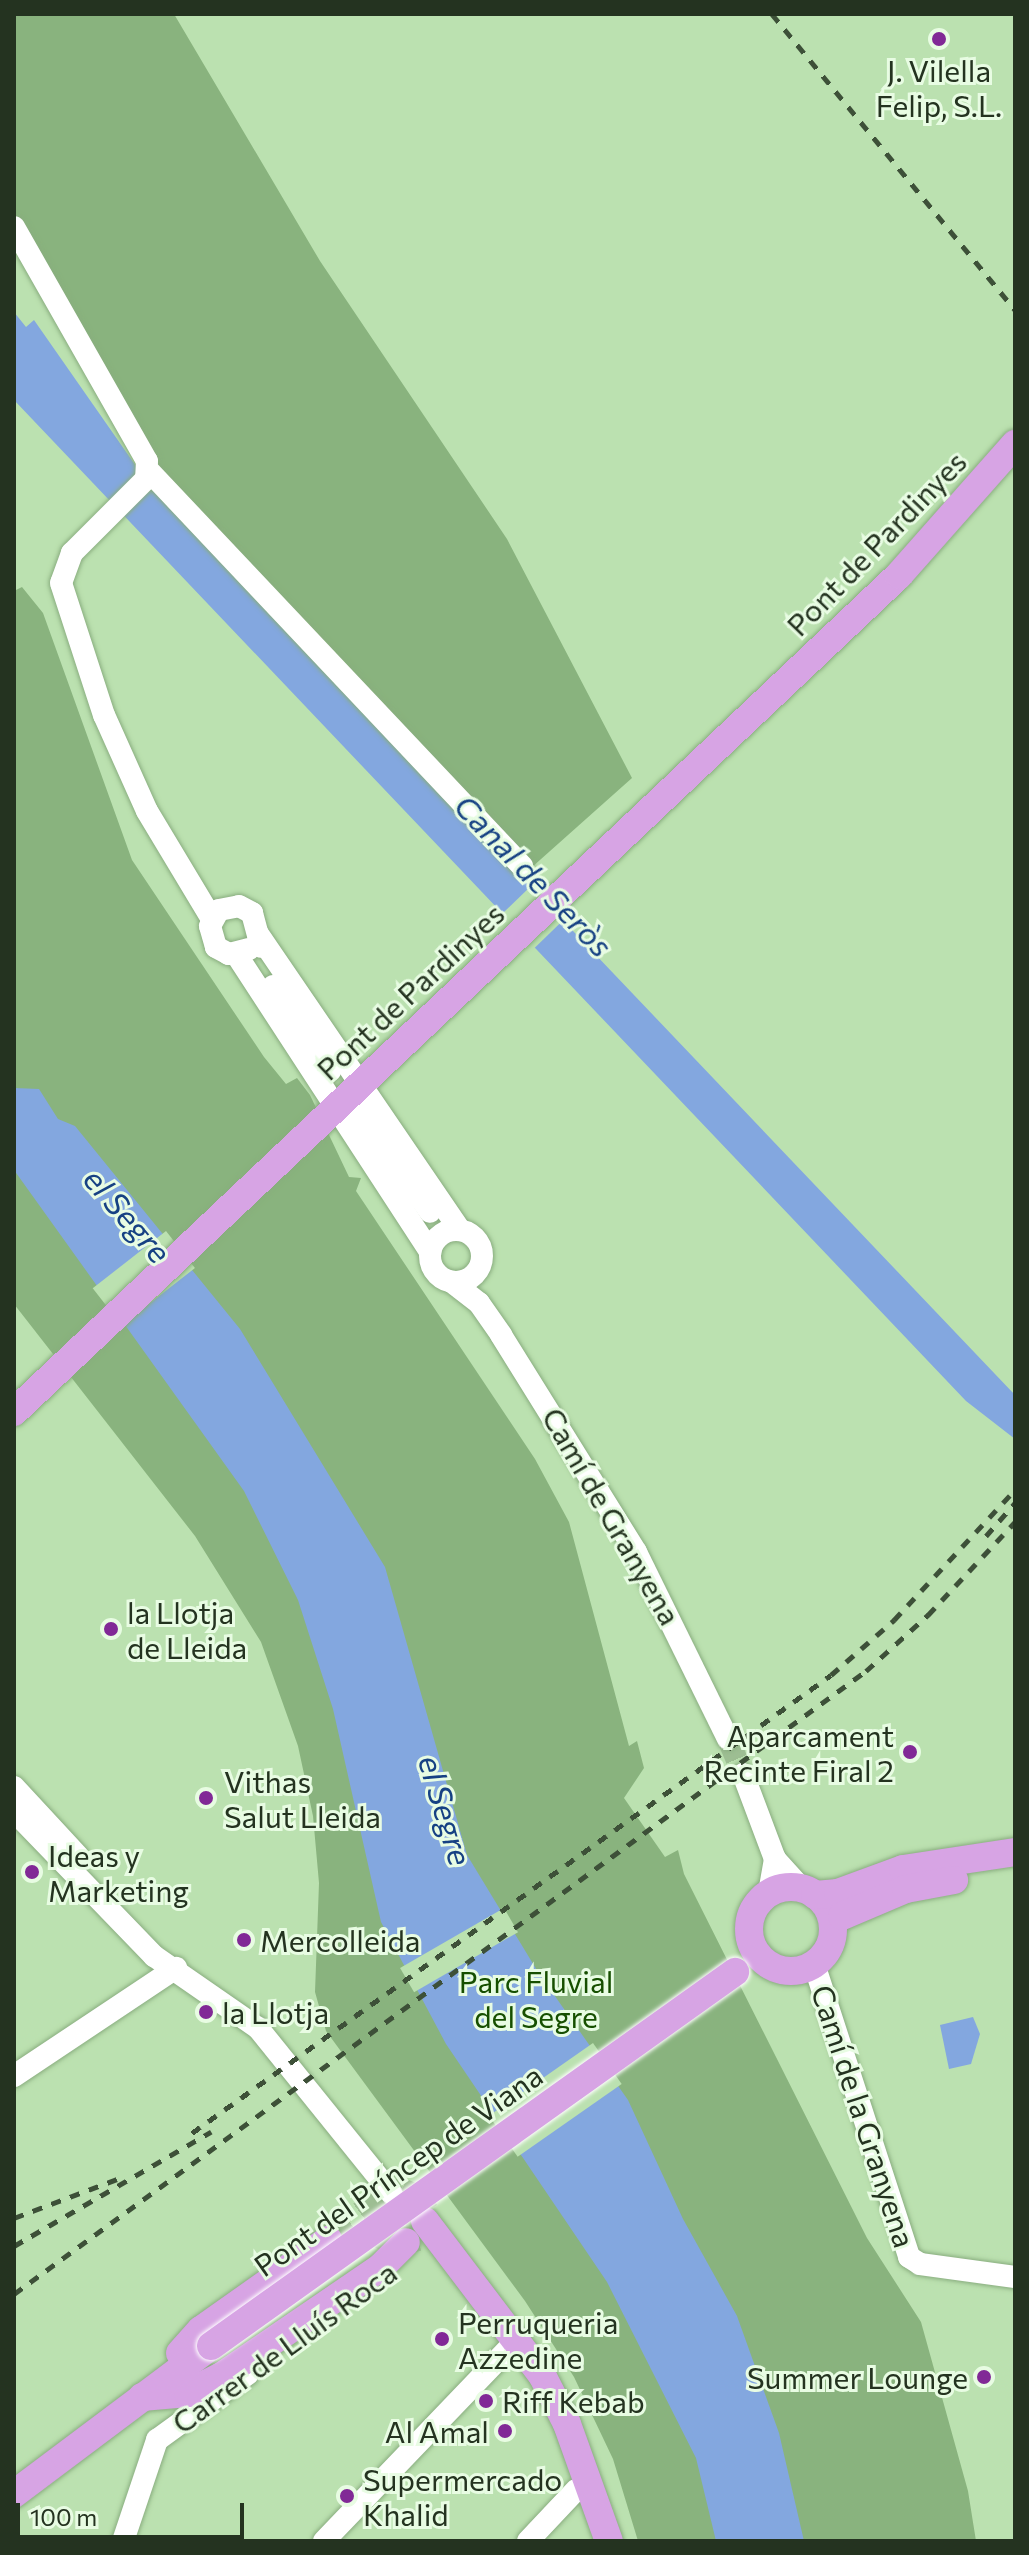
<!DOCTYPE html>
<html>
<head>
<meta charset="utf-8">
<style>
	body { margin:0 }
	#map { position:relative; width:1029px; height:2555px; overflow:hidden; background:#bbe1b0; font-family:Commissioner,sans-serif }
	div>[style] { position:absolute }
	.green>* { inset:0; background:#89b37e }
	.water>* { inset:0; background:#83a7df }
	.pier>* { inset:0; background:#bbe1b0; transform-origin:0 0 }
	.minor-tunnel>* { height:22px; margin-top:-11px; transform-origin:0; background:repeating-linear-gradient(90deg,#9dbe93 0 22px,transparent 0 33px) }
	.major-tunnel>* { height:28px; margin-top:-14px; transform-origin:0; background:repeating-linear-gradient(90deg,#9dbe93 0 28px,transparent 0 42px) }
	.roads { filter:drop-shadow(0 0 2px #89ad7f) drop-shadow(0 0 2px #89ad7f) }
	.minor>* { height:22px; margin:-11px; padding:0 11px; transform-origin:11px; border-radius:11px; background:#fff }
	.minor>.ring { margin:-11px; padding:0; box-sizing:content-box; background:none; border:22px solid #fff; border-radius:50% }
	.major>* { height:28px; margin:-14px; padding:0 14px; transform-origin:14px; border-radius:14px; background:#d7a4e4 }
	.major>.ring { margin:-14px; padding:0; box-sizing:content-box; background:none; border:28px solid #d7a4e4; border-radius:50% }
	.rail>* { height:5px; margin-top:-2.5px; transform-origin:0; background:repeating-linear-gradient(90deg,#3d5038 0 10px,transparent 0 20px) }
	.bridges { filter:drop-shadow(0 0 2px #fff) drop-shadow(0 0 2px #fff) }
	.major-bridge>* { height:28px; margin:-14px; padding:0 14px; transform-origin:14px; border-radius:14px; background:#d7a4e4 }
	.dots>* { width:22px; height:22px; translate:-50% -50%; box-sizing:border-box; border:4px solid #e8fce3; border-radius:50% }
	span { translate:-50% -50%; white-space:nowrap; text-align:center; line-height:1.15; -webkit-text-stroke:6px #e8fce3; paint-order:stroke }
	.poi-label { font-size:30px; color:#243320 }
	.left { translate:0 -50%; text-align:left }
	.right { translate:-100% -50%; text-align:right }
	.street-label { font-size:30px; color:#243320 }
	.park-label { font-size:30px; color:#164f00 }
	.water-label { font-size:32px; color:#164183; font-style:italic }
	.frame { position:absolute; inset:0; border:16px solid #243320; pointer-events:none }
	.scale { position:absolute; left:16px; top:2503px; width:228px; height:36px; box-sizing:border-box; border:4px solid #243320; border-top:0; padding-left:10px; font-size:24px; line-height:28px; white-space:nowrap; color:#243320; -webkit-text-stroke:6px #e8fce3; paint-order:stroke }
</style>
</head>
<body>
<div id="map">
	<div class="green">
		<i style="clip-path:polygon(14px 14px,174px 14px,320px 261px,507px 539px,632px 778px,522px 876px,157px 468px,14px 216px)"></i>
		<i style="clip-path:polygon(22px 587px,43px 613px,132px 860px,264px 1057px,286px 1084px,297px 1078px,310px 1095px,349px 1177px,361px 1178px,356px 1191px,535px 1459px,569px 1522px,629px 1746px,637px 1741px,644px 1768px,624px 1798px,665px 1857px,678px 1850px,684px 1874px,867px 2238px,921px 2322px,968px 2491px,976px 2541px,638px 2541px,613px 2459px,574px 2377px,525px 2301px,326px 2031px,315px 1992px,319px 1883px,313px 1816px,298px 1746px,261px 1642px,195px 1536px,14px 1304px,14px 591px)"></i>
	</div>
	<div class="water">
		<i style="clip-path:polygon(14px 312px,26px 327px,34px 320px,152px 489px,1015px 1395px,1015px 1439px,966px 1401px,14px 400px)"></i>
		<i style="clip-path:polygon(14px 1088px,39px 1089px,58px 1119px,75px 1126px,240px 1329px,385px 1567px,467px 1855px,538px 1972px,628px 2100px,683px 2219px,737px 2316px,779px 2433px,804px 2541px,716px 2541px,696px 2458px,607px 2282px,446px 2044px,381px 1922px,333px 1709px,298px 1600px,244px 1491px,14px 1170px)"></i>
		<i style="clip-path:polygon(973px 2017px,980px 2034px,971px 2064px,949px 2069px,940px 2025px)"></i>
	</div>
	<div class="pier">
		<i style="left:531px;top:886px;width:47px;height:43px;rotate:46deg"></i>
		<i style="left:166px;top:1231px;width:47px;height:93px;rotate:52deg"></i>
		<i style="left:504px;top:1908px;width:28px;height:120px;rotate:60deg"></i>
		<i style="left:593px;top:2043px;width:50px;height:127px;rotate:55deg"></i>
	</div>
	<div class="minor-tunnel">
		<i style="left:728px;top:1739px;width:38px;rotate:67deg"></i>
	</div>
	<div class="major-tunnel">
		<i style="left:328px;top:2240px;width:72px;rotate:-36.6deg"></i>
		<i style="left:386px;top:2197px;width:16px;rotate:-18deg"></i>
		<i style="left:401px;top:2192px;width:16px;rotate:22deg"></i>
		<i style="left:416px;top:2198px;width:17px;rotate:57deg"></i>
		<i style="left:425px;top:2212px;width:26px;rotate:108deg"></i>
		<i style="left:417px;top:2237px;width:21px;rotate:163deg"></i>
		<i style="left:397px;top:2243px;width:18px;rotate:-153deg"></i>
		<i style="left:381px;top:2235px;width:18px;rotate:-109deg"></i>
		<i style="left:375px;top:2218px;width:18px;rotate:-71deg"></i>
	</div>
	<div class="roads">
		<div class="minor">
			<i style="left:14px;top:227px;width:269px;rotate:60.4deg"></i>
			<i style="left:147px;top:461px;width:18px;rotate:93deg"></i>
			<i style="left:146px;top:479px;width:105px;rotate:135deg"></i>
			<i style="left:72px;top:553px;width:32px;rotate:110deg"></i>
			<i style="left:61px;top:583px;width:139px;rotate:72deg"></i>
			<i style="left:104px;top:715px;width:105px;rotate:65.9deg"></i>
			<i style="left:147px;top:811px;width:126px;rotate:59deg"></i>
			<i style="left:150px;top:472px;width:542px;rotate:46.65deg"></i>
			<i style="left:258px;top:934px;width:358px;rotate:55.7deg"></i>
			<i style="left:249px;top:949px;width:21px;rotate:166deg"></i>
			<i style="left:229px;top:954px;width:15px;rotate:-152deg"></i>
			<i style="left:216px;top:947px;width:22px;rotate:-106deg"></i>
			<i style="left:210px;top:926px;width:18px;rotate:-61deg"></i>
			<i style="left:219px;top:910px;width:20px;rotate:-11deg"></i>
			<i style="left:239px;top:906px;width:15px;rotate:28deg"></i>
			<i style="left:252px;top:913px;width:35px;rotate:75deg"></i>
			<i style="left:236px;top:954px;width:356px;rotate:56.9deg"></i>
			<i style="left:273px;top:986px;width:102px;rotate:55.8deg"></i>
			<i style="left:360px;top:1113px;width:121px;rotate:54.7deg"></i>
			<i class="ring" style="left:430px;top:1230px;width:30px;height:30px"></i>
			<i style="left:452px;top:1282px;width:34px;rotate:38deg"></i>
			<i style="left:479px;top:1303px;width:39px;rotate:55deg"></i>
			<i style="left:501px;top:1335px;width:256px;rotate:58.1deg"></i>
			<i style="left:636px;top:1552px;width:208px;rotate:63.8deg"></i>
			<i style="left:743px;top:1774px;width:91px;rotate:69.4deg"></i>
			<i style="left:775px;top:1859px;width:39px;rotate:48deg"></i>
			<i style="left:14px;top:1787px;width:94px;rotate:47.2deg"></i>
			<i style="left:14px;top:1811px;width:202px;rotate:46deg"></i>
			<i style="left:154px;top:1956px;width:126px;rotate:34.7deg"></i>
			<i style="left:258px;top:2028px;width:213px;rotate:51.1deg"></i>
			<i style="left:769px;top:1893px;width:35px;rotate:-80deg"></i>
			<i style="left:814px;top:1964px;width:308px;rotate:72deg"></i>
			<i style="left:909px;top:2257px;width:13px;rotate:32deg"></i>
			<i style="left:920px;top:2264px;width:96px;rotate:7.8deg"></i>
			<i style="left:14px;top:2076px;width:195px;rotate:-33.7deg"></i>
			<i style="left:123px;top:2541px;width:107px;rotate:-71.4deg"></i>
			<i style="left:157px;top:2440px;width:112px;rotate:-36deg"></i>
			<i style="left:324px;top:2541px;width:280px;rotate:-46.2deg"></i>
			<i style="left:528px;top:2541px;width:70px;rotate:-46.7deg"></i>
		</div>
		<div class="major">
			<i style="left:14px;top:1412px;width:1218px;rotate:-43.4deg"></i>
			<i style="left:899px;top:575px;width:175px;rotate:-48.5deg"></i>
			<i class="ring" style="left:749px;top:1887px;width:56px;height:56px"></i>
			<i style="left:815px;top:1895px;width:23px;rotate:-5deg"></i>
			<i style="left:838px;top:1893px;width:69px;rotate:-20.3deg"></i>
			<i style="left:903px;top:1869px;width:113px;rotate:-8.6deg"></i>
			<i style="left:842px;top:1916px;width:69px;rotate:-22.9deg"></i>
			<i style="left:906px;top:1889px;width:49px;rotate:-10.6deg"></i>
			<i style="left:425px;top:2221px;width:193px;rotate:52.8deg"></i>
			<i style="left:542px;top:2375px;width:55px;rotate:63deg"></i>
			<i style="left:567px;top:2424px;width:124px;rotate:70.3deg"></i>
			<i style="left:180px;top:2353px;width:31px;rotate:-48deg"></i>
			<i style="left:201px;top:2330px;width:156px;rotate:-35.3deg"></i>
			<i style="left:142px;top:2397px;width:46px;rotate:-5deg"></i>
			<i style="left:188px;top:2393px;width:36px;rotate:-27deg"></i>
			<i style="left:220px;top:2377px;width:195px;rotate:-34.3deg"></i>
			<i style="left:381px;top:2267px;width:35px;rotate:-45deg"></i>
			<i style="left:14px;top:2494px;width:246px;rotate:-36.9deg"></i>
		</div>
	</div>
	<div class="rail">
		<i style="left:772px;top:14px;width:383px;rotate:50.6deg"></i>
		<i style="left:986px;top:1536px;width:44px;rotate:-48.7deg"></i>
		<i style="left:192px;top:2133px;width:786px;rotate:-35.63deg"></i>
		<i style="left:831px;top:1675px;width:84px;rotate:-41.1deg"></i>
		<i style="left:894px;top:1620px;width:178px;rotate:-47.1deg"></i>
		<i style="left:14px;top:2218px;width:110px;rotate:-20.7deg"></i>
		<i style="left:14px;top:2246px;width:228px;rotate:-30.1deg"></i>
		<i style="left:14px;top:2294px;width:1055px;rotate:-36.18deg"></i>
		<i style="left:866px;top:1671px;width:84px;rotate:-42.1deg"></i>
		<i style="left:928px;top:1615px;width:127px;rotate:-46.9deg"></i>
	</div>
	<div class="bridges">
		<div class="major-bridge">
			<i style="left:211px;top:2346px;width:644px;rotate:-35.52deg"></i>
		</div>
	</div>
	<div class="dots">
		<i style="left:939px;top:39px;background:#812996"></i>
		<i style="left:111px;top:1629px;background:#812996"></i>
		<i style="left:910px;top:1752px;background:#812996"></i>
		<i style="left:206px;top:1798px;background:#812996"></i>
		<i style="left:32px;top:1872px;background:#812996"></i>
		<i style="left:244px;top:1940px;background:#812996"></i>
		<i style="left:206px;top:2012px;background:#812996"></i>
		<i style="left:442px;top:2339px;background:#812996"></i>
		<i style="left:984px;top:2377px;background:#812996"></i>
		<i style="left:486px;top:2401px;background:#812996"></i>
		<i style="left:505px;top:2431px;background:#812996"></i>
		<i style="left:347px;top:2496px;background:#812996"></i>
	</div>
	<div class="poi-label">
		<span style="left:939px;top:87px">J. Vilella<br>Felip, S.L.</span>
		<span class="left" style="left:127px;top:1629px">la Llotja<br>de Lleida</span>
		<span class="right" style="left:894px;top:1752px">Aparcament<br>Recinte Firal 2</span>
		<span class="left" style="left:224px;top:1798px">Vithas<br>Salut Lleida</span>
		<span class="left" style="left:48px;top:1872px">Ideas y<br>Marketing</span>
		<span class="left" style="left:260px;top:1940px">Mercolleida</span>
		<span class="left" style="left:222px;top:2012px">la Llotja</span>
		<span class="left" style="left:458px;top:2339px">Perruqueria<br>Azzedine</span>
		<span class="right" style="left:968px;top:2377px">Summer Lounge</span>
		<span class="left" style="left:502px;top:2401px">Riff Kebab</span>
		<span class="right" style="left:489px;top:2431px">Al Amal</span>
		<span class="left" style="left:363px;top:2496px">Supermercado<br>Khalid</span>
	</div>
	<div class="street-label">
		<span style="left:876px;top:543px;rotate:-46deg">Pont de Pardinyes</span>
		<span style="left:410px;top:991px;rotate:-43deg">Pont de Pardinyes</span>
		<span style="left:612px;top:1516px;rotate:60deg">Camí de Granyena</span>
		<span style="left:864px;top:2116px;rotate:72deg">Camí de la Granyena</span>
		<span style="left:398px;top:2170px;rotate:-35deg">Pont del Príncep de Viana</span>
		<span style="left:284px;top:2347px;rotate:-36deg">Carrer de Lluís Roca</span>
	</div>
	<div class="park-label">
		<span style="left:536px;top:1998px">Parc Fluvial<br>del Segre</span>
	</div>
	<div class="water-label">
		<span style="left:534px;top:875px;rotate:46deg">Canal de Seròs</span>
		<span style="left:128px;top:1215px;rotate:49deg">el Segre</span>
		<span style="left:446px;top:1810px;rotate:73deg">el Segre</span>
	</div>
	<div class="frame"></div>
	<div class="scale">100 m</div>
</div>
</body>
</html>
